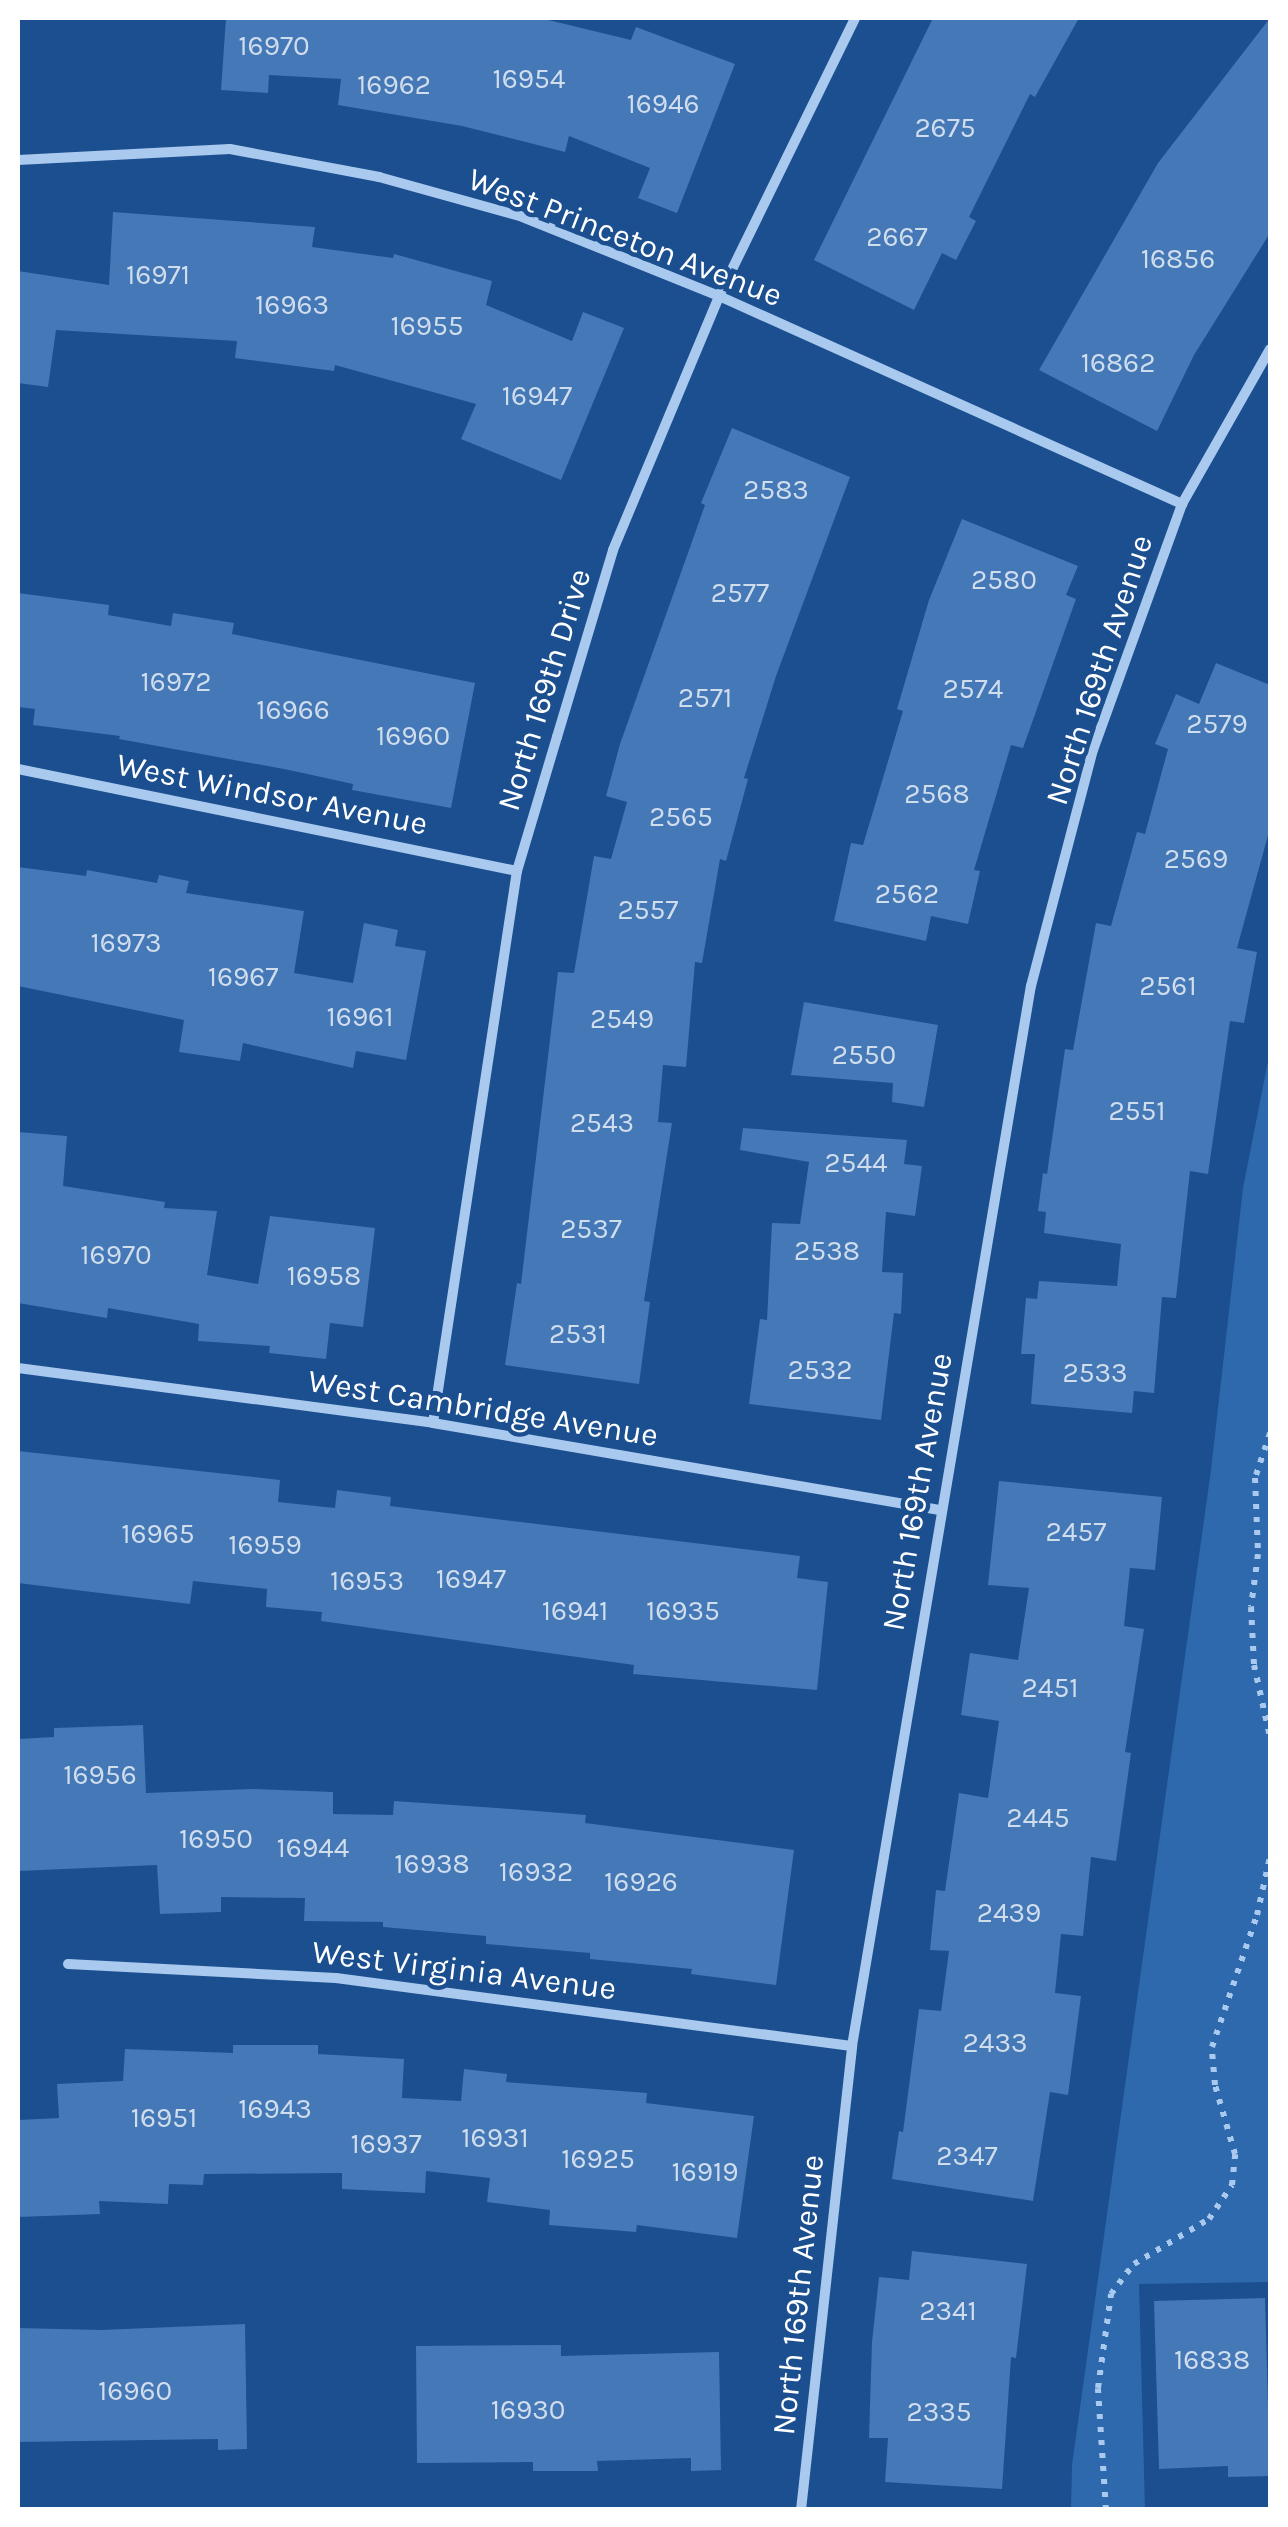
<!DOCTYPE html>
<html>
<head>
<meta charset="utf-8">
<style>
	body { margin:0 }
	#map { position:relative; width:1288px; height:2527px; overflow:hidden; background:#1b4f8f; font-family:Karla,sans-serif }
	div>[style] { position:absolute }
	.green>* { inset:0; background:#2e69ad }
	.building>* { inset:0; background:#4478b7 }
	.path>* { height:6px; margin-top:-3px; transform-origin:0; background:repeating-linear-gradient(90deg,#a9c9ee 0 5px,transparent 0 13px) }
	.minor>* { height:10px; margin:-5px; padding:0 5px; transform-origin:5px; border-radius:5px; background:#a9c9ee }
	span { translate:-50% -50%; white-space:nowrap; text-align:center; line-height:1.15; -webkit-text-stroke:9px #1b4f8f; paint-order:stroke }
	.number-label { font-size:28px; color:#d0dded }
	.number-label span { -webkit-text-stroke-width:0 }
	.street-label { font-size:32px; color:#fff }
	.frame { position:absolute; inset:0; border:20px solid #fff; pointer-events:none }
</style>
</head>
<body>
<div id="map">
	<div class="green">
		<i style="clip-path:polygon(1270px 1051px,1270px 2282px,1139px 2284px,1145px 2509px,1071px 2509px,1072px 2465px,1211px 1470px,1243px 1188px)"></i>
	</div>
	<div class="building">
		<i style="clip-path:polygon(226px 18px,540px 18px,631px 40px,636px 27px,735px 64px,677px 213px,638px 198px,650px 168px,569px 136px,565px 152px,462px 126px,338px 105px,341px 79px,269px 75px,268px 93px,221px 90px)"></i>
		<i style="clip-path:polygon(933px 18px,1079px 18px,1035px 97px,1030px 94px,969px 217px,976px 221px,956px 260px,942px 253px,914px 310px,814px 260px)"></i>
		<i style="clip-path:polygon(1270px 18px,1270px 233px,1194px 355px,1157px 431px,1039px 370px,1158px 163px)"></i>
		<i style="clip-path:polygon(113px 212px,315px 227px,312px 247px,393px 258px,394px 254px,492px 281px,486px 305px,572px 341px,583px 312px,624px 328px,561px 480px,461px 439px,476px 404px,335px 365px,334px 371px,235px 358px,237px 341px,56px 330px,48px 387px,18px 383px,18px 271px,109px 285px)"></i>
		<i style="clip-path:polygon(732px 428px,850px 477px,776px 676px,744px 778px,748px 779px,726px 861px,720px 859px,702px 963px,695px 962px,686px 1067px,663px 1065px,658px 1122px,672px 1123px,644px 1301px,650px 1302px,639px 1384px,505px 1365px,517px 1283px,521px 1284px,558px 972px,574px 973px,594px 856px,611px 859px,627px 802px,606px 796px,620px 744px,705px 505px,701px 503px)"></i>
		<i style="clip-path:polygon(962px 519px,1078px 566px,1066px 595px,1076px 599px,1023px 748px,1011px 745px,974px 870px,980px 871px,968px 924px,931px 916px,926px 941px,834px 921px,851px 843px,863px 845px,903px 711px,897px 709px,929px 600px)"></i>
		<i style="clip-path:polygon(18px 593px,109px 605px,108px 615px,171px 626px,173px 613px,234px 623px,232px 634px,475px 683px,451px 808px,352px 790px,353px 784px,289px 770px,119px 739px,120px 736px,33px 725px,35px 709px,18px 707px)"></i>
		<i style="clip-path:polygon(1216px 663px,1270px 685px,1270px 828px,1237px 948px,1257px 952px,1244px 1023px,1230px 1021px,1208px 1174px,1190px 1171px,1176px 1298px,1162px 1297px,1154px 1393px,1134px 1391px,1132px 1413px,1031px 1404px,1035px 1354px,1021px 1354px,1026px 1298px,1037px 1299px,1039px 1281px,1117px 1286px,1121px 1244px,1044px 1233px,1046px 1212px,1038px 1211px,1043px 1173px,1047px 1174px,1065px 1049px,1073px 1050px,1096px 923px,1111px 926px,1137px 832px,1145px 834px,1168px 749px,1155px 744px,1176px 694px,1199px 704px)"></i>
		<i style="clip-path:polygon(18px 867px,86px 876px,87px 870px,157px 883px,159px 875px,189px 881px,186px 893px,304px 911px,294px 973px,353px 983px,364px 923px,398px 930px,395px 946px,426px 951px,406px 1060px,356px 1051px,353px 1068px,243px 1043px,240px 1061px,179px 1052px,184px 1020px,18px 986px)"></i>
		<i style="clip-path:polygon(804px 1002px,938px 1025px,924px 1107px,892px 1102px,893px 1083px,791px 1075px)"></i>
		<i style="clip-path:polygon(743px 1128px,907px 1140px,904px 1164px,922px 1166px,915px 1216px,886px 1212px,882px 1272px,903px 1273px,901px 1314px,894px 1313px,881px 1420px,749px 1404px,760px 1319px,767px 1320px,772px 1223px,800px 1224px,809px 1162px,740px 1150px)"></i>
		<i style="clip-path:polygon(18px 1132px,67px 1136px,63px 1186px,165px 1202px,164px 1208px,217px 1211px,207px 1275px,258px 1284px,270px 1216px,375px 1228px,363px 1327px,330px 1323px,326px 1359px,269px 1353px,270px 1346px,198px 1341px,199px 1324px,108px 1308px,107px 1318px,18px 1303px)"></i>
		<i style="clip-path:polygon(18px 1451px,280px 1480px,278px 1502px,335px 1508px,337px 1490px,391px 1497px,390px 1506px,800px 1556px,797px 1578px,828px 1582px,817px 1690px,633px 1674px,634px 1665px,321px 1621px,322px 1612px,266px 1607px,267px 1589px,193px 1581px,190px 1604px,18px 1583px)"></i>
		<i style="clip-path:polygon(999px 1481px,1162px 1497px,1155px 1570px,1130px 1568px,1124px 1626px,1144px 1629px,1125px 1752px,1131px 1753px,1116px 1861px,1091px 1857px,1083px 1936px,1061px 1934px,1055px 1993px,1081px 1996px,1068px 2095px,1050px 2092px,1033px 2201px,892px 2179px,899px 2131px,903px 2132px,919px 2009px,941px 2011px,949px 1951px,930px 1950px,936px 1890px,945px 1891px,959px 1793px,988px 1798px,999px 1721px,961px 1715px,970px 1653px,1018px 1660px,1029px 1588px,988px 1585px)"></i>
		<i style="clip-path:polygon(143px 1725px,146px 1793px,252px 1789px,333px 1792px,333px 1814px,393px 1815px,394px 1801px,497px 1808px,586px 1815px,585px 1823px,794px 1850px,776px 1985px,691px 1974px,692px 1969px,590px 1959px,590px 1953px,486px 1944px,486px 1936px,383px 1927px,383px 1922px,304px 1921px,305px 1898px,221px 1897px,221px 1912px,160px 1914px,157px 1865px,18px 1871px,18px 1739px,54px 1737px,54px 1728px)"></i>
		<i style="clip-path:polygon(233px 2045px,318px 2045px,318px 2054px,404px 2059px,402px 2098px,461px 2101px,464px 2069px,507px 2074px,506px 2082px,647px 2093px,646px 2103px,754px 2116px,737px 2238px,637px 2225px,636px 2232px,549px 2225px,550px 2210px,487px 2202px,490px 2178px,426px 2171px,425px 2193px,342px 2189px,342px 2173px,204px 2174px,203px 2185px,169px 2184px,168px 2204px,99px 2201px,100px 2214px,18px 2217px,18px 2120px,59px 2118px,57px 2084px,123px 2081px,125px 2049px,233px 2053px)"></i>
		<i style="clip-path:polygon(912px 2251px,1027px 2264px,1016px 2358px,1011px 2357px,1002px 2489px,885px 2482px,888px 2438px,869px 2438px,872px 2342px,879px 2277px,909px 2280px)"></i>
		<i style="clip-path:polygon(1265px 2298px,1270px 2476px,1228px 2477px,1228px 2466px,1159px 2469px,1154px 2301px)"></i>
		<i style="clip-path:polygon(245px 2324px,247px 2449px,218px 2450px,218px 2439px,18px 2442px,18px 2328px,100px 2330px)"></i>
		<i style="clip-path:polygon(561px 2345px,561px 2356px,719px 2352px,721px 2470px,691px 2471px,691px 2458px,597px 2461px,598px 2471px,533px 2471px,533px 2462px,417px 2463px,416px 2346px)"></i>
	</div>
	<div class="path">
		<i style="left:1270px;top:1433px;width:47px;rotate:108.4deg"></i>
		<i style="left:1255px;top:1478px;width:76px;rotate:87.7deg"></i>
		<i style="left:1258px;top:1554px;width:53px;rotate:97.5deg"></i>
		<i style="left:1251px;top:1607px;width:58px;rotate:87deg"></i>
		<i style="left:1254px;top:1665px;width:74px;rotate:77.5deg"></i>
		<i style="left:1106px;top:2510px;width:122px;rotate:-93.8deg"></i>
		<i style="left:1098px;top:2388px;width:95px;rotate:-82.1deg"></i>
		<i style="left:1111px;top:2294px;width:38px;rotate:-53deg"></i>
		<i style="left:1134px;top:2264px;width:87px;rotate:-31deg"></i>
		<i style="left:1209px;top:2219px;width:41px;rotate:-55.9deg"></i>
		<i style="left:1232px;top:2185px;width:31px;rotate:-84deg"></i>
		<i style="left:1235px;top:2154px;width:72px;rotate:-106.2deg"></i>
		<i style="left:1215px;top:2085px;width:38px;rotate:-95deg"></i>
		<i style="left:1212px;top:2047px;width:139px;rotate:-71.2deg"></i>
		<i style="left:1257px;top:1915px;width:59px;rotate:-77.4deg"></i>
	</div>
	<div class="minor">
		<i style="left:18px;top:160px;width:212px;rotate:-3deg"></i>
		<i style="left:230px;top:149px;width:152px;rotate:10.6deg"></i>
		<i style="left:379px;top:177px;width:146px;rotate:15.5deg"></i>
		<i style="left:520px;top:216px;width:214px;rotate:21.9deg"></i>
		<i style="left:719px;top:296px;width:508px;rotate:24.19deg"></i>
		<i style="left:18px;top:769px;width:509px;rotate:11.55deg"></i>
		<i style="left:18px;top:1368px;width:419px;rotate:7.5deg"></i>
		<i style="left:433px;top:1423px;width:514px;rotate:9.74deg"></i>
		<i style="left:433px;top:1423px;width:558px;rotate:-81.35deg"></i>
		<i style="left:517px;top:871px;width:140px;rotate:-73.4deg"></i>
		<i style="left:557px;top:737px;width:195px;rotate:-73.3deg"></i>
		<i style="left:613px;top:550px;width:275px;rotate:-67.3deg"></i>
		<i style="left:719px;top:296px;width:309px;rotate:-63.9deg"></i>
		<i style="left:68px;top:1964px;width:268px;rotate:3deg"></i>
		<i style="left:336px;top:1978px;width:520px;rotate:7.51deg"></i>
		<i style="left:801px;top:2510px;width:467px;rotate:-83.7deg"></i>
		<i style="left:852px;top:2046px;width:1075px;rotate:-80.42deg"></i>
		<i style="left:1031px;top:986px;width:244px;rotate:-75.3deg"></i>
		<i style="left:1093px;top:750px;width:262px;rotate:-70.1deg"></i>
		<i style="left:1182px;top:504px;width:178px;rotate:-60.4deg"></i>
	</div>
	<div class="number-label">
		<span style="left:274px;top:46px">16970</span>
		<span style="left:529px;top:79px">16954</span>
		<span style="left:394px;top:85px">16962</span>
		<span style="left:663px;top:104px">16946</span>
		<span style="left:945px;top:128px">2675</span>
		<span style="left:897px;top:237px">2667</span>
		<span style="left:1178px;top:259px">16856</span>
		<span style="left:158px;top:275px">16971</span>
		<span style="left:292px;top:305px">16963</span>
		<span style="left:427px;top:326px">16955</span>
		<span style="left:1118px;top:363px">16862</span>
		<span style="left:537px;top:396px">16947</span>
		<span style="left:776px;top:490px">2583</span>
		<span style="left:1004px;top:580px">2580</span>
		<span style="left:740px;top:593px">2577</span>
		<span style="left:176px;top:682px">16972</span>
		<span style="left:973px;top:689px">2574</span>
		<span style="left:705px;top:698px">2571</span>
		<span style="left:293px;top:710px">16966</span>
		<span style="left:1217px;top:724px">2579</span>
		<span style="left:413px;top:736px">16960</span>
		<span style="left:937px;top:794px">2568</span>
		<span style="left:681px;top:817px">2565</span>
		<span style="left:1196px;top:859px">2569</span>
		<span style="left:907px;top:894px">2562</span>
		<span style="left:648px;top:910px">2557</span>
		<span style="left:126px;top:943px">16973</span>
		<span style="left:243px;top:977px">16967</span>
		<span style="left:1168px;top:986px">2561</span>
		<span style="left:360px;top:1017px">16961</span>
		<span style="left:622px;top:1019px">2549</span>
		<span style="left:864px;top:1055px">2550</span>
		<span style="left:1137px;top:1111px">2551</span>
		<span style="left:602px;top:1123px">2543</span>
		<span style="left:856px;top:1163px">2544</span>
		<span style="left:591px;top:1229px">2537</span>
		<span style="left:827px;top:1251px">2538</span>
		<span style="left:116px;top:1255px">16970</span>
		<span style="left:324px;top:1276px">16958</span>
		<span style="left:578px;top:1334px">2531</span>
		<span style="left:820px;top:1370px">2532</span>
		<span style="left:1095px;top:1373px">2533</span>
		<span style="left:1076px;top:1532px">2457</span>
		<span style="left:158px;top:1534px">16965</span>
		<span style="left:265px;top:1545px">16959</span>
		<span style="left:471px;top:1579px">16947</span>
		<span style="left:367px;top:1581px">16953</span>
		<span style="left:575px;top:1611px">16941</span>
		<span style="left:683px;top:1611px">16935</span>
		<span style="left:1050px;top:1688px">2451</span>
		<span style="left:100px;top:1775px">16956</span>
		<span style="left:1038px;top:1818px">2445</span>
		<span style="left:216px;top:1839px">16950</span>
		<span style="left:313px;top:1848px">16944</span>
		<span style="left:432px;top:1864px">16938</span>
		<span style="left:536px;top:1872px">16932</span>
		<span style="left:641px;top:1882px">16926</span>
		<span style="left:1009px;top:1913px">2439</span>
		<span style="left:995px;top:2043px">2433</span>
		<span style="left:275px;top:2109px">16943</span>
		<span style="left:164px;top:2118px">16951</span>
		<span style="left:495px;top:2138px">16931</span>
		<span style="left:386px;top:2144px">16937</span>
		<span style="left:967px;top:2156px">2347</span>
		<span style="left:598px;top:2159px">16925</span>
		<span style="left:705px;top:2172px">16919</span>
		<span style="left:948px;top:2311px">2341</span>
		<span style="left:1212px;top:2360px">16838</span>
		<span style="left:135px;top:2391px">16960</span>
		<span style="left:528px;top:2410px">16930</span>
		<span style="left:939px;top:2412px">2335</span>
	</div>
	<div class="street-label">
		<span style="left:625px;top:238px;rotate:21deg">West Princeton Avenue</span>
		<span style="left:1100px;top:670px;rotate:-72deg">North 169th Avenue</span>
		<span style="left:545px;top:690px;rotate:-73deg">North 169th Drive</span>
		<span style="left:272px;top:795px;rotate:11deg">West Windsor Avenue</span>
		<span style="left:483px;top:1409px;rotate:9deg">West Cambridge Avenue</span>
		<span style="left:918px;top:1492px;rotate:-80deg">North 169th Avenue</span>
		<span style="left:464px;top:1971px;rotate:7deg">West Virginia Avenue</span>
		<span style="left:799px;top:2295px;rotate:-84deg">North 169th Avenue</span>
	</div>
	<div class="frame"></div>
</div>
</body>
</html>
